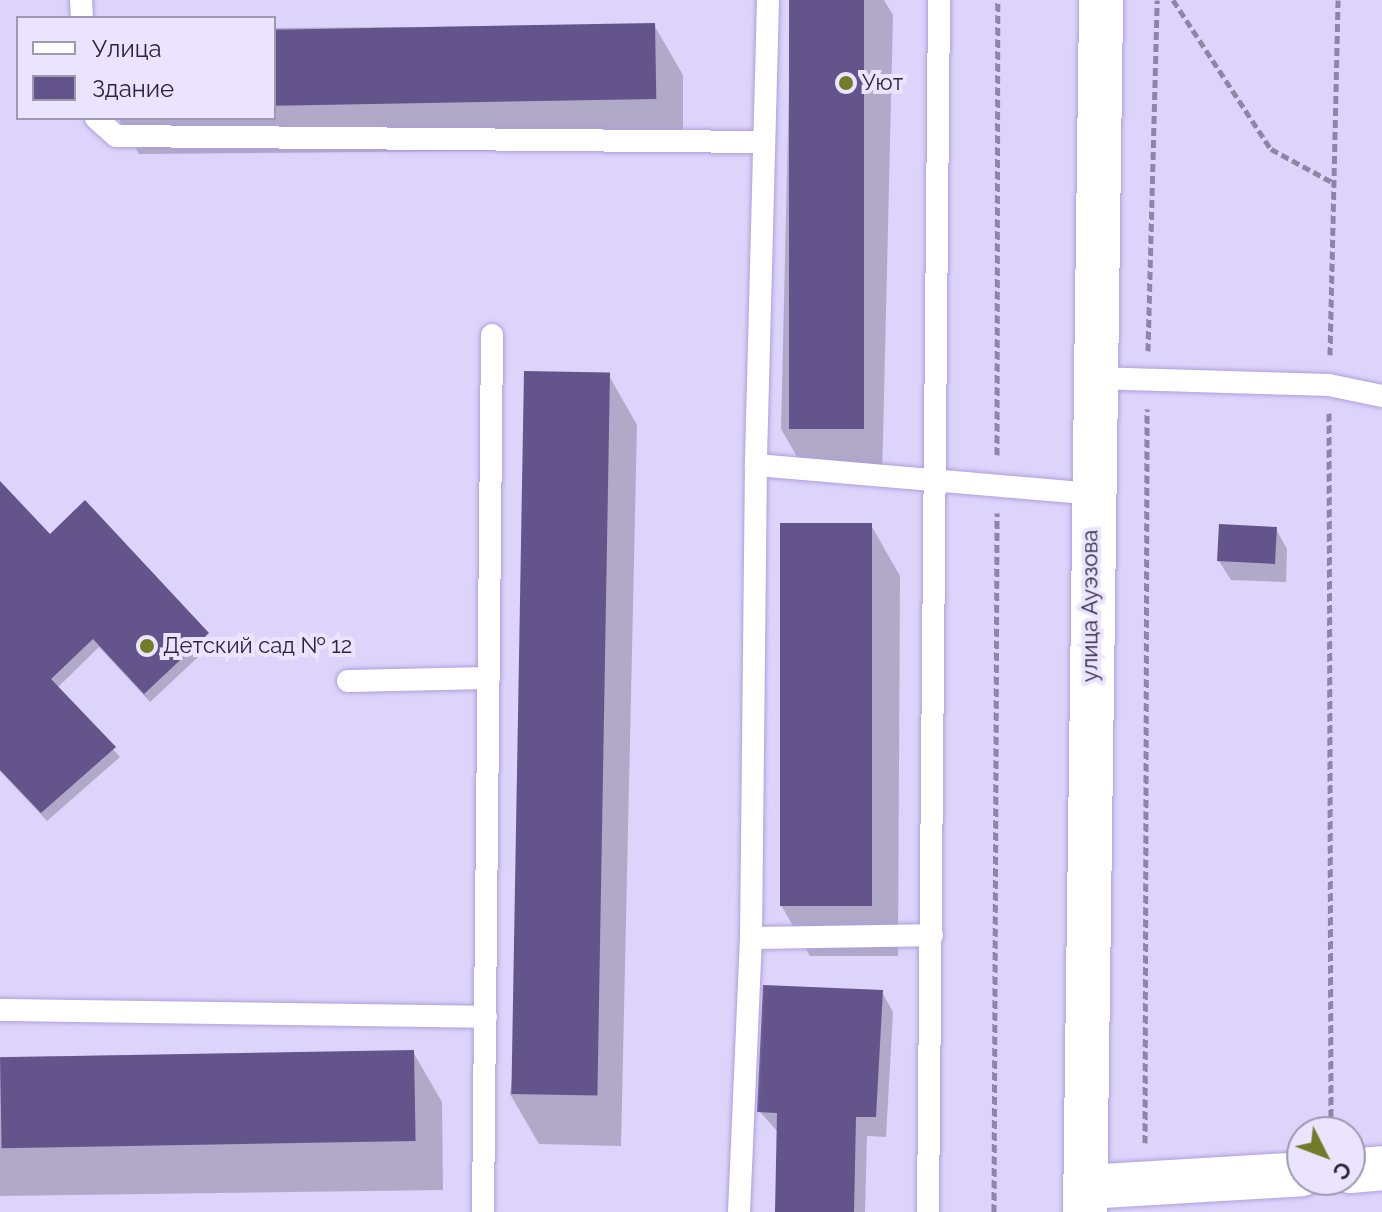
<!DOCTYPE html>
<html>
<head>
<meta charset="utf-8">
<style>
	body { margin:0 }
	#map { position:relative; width:1382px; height:1212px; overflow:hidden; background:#ddd4fb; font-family:Raleway,sans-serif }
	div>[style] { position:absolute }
	.shadow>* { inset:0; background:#0003 }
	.building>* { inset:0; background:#64548c; transform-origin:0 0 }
	.path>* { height:5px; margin-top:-2.5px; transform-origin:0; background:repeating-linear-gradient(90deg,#8e86a7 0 8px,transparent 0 12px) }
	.roads { filter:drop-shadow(0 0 2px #af9fdc) drop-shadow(0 0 2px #af9fdc) }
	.lane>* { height:22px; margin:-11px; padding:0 11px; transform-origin:11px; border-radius:11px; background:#fff }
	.street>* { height:44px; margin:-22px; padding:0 22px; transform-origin:22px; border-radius:22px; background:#fff }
	.secondary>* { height:44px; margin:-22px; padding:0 22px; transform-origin:22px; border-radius:22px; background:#fff }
	.dots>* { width:22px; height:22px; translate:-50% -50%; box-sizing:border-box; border:4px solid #eae4fe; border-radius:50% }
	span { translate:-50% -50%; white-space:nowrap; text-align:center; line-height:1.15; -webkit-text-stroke:8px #eae4fe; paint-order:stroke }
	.poi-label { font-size:22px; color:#2c253e }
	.left { translate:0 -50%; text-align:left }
	.street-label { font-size:22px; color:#2c253e }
	.legend { position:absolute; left:16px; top:16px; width:260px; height:104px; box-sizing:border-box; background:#eae4fe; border:2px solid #9e98b1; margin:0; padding:10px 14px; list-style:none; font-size:24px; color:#2c253e }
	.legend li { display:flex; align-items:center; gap:16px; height:40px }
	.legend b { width:40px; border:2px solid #9e98b1 }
	.north { position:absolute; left:1286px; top:1116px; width:80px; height:80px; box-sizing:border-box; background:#eae4fe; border:2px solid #9e98b1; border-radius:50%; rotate:132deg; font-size:22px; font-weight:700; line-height:32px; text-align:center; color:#2c253e }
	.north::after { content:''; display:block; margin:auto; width:28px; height:36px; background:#727c28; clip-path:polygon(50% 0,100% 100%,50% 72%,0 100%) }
</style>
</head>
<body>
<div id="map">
	<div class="shadow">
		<i style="clip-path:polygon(791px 0,884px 0,893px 15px,882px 481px,810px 479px,781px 429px)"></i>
		<i style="clip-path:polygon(654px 25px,683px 75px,683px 149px,139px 154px,118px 118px,274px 118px,274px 28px)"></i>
		<i style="clip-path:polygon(608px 374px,637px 425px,621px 1146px,539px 1144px,510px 1094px)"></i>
		<i style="clip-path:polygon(0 484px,50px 536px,213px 643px,150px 702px,99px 647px,57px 688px,120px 757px,47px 821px,0 771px)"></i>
		<i style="clip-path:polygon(871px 525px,900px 576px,898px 956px,810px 956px,781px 905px)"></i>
		<i style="clip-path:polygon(1276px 529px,1287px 549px,1286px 582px,1231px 580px,1219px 561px)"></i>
		<i style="clip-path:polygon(882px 992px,893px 1012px,886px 1137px,867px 1136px,865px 1212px,777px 1212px,778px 1132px,759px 1111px)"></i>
		<i style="clip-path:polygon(413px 1052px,442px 1102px,443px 1190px,0 1196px,0 1057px)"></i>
	</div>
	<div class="building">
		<i style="left:789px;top:0;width:75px;height:429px"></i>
		<i style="left:655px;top:23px;width:76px;height:381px;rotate:89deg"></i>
		<i style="left:524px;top:371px;width:86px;height:723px;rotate:1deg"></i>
		<i style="clip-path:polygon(0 481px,50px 534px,85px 500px,209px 633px,144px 694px,93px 639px,51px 679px,116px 747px,41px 813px,0 770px)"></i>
		<i style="left:780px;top:523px;width:92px;height:383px"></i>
		<i style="left:1219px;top:524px;width:58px;height:37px;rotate:3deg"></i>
		<i style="clip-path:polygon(763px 985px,883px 990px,876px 1117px,856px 1117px,854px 1212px,775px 1212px,777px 1113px,757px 1112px)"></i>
		<i style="left:414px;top:1050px;width:91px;height:414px;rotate:89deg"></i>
	</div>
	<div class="path">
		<i style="left:1173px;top:0;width:178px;rotate:56.7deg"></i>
		<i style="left:1271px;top:149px;width:72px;rotate:28.4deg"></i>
		<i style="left:1148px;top:351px;width:351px;rotate:-88.5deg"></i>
		<i style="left:1330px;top:355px;width:355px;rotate:-88.7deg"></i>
		<i style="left:1329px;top:413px;width:719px;rotate:89.84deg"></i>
		<i style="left:997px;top:455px;width:455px;rotate:-89.9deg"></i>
		<i style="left:1145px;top:1143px;width:734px;rotate:-89.84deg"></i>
		<i style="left:994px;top:1212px;width:699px;rotate:-89.75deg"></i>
	</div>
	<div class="roads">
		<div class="lane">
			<i style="left:81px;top:0;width:18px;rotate:87deg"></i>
			<i style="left:768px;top:0;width:465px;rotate:91.5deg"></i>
			<i style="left:756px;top:465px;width:336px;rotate:4.9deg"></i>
			<i style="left:96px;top:118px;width:27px;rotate:42deg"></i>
			<i style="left:116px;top:136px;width:645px;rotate:0.53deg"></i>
			<i style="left:1093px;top:378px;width:236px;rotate:1.7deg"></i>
			<i style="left:1329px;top:385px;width:54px;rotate:11.7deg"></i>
			<i style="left:348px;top:681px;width:141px;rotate:-1.2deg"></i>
			<i style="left:751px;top:938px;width:181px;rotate:-0.9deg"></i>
			<i style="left:0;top:1010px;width:486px;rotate:0.8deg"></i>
			<i style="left:483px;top:1212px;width:877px;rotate:-89.41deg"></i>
			<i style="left:739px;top:1212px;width:274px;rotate:-87.5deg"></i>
			<i style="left:751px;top:938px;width:473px;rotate:-89.4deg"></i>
			<i style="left:928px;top:1212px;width:1212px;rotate:-89.48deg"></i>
		</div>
		<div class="street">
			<i style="left:1350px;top:1171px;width:32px;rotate:-5deg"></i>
			<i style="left:1086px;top:1187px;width:216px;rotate:-3.4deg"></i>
		</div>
		<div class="secondary">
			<i style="left:1085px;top:1212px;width:1212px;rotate:-89.24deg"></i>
		</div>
	</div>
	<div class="dots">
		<i style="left:846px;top:83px;background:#727c28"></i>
		<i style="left:147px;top:646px;background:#727c28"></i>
	</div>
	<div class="poi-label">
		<span class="left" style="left:862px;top:83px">Уют</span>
		<span class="left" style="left:163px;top:646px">Детский сад № 12</span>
	</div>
	<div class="street-label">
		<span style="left:1090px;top:606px;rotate:-90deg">улица Ауэзова</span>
	</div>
	<ul class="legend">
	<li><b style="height:10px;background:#fff"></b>Улица</li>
	<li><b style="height:22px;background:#64548c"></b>Здание</li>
	</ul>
	<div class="north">С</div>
</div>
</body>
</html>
